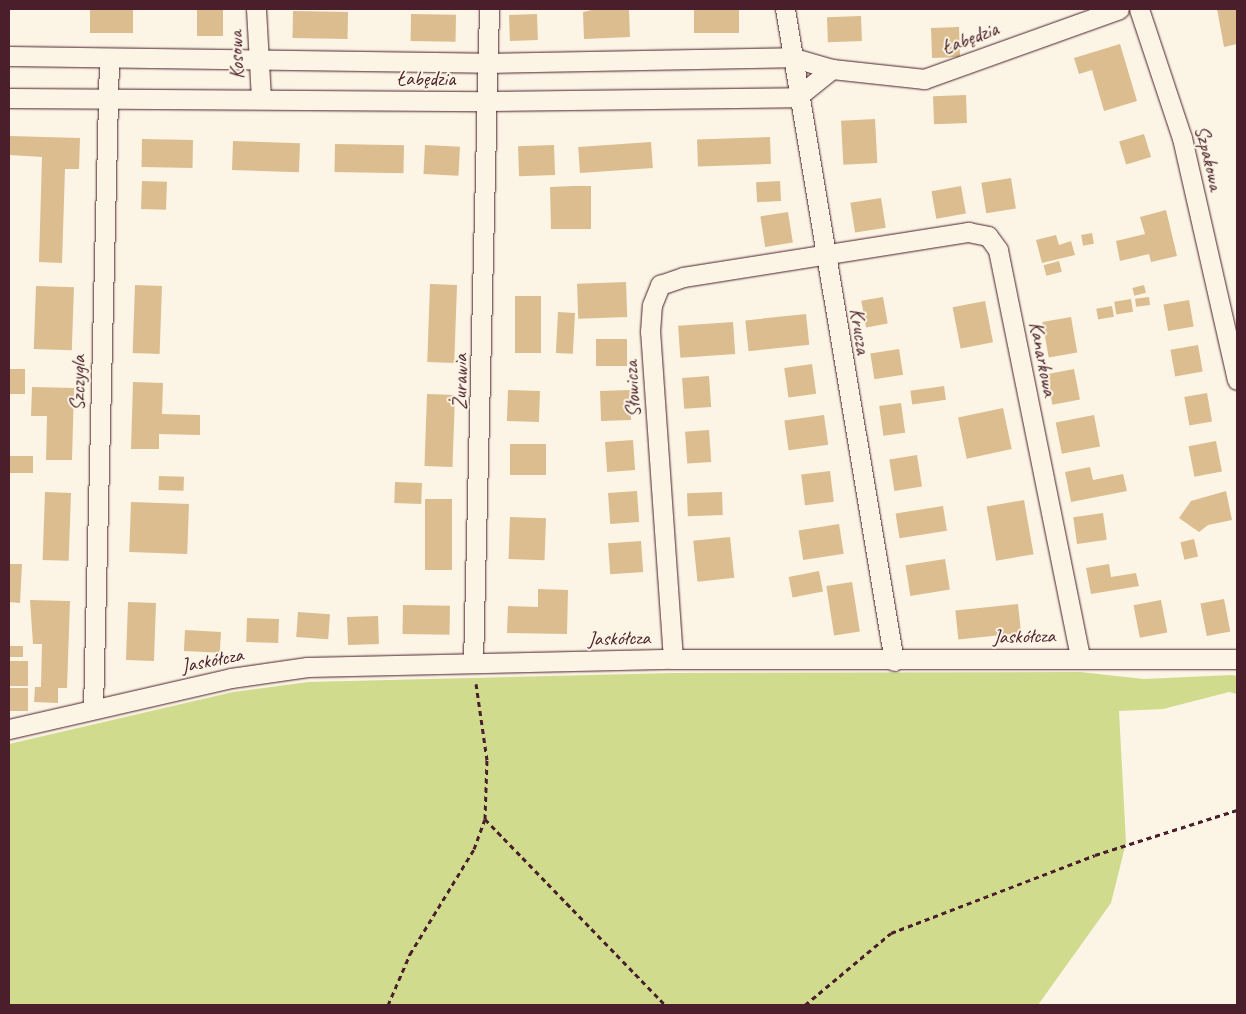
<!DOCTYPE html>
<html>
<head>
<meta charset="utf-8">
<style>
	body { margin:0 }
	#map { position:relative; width:1246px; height:1014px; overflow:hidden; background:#fcf5e5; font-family:Caveat,sans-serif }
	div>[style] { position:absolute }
	.green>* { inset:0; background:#d0db8e }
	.building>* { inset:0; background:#dbbd8f; transform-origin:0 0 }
	.path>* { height:3px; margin-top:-1.5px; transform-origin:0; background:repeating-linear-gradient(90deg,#4a1f2b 0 5px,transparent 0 9px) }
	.roads { filter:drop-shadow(0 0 1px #4a1f2b) drop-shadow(0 0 1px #4a1f2b) }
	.street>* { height:19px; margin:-9.5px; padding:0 9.5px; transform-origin:9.5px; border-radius:9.5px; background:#fcf5e5 }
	span { translate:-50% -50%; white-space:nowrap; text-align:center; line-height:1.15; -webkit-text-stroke:4px #fcf5e5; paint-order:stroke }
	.street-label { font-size:20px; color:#4a1f2b }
	.frame { position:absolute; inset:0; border:10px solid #4a1f2b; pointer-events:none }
</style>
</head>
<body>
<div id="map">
	<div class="green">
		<i style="clip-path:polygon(1080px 672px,1144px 679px,1232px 675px,1237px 676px,1237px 694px,1229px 692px,1163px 709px,1119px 711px,1126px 843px,1111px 903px,1038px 1005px,9px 1005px,9px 744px,233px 692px,308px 682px,673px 673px)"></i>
	</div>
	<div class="building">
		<i style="left:90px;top:9px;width:43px;height:24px"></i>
		<i style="left:197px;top:9px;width:26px;height:27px"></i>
		<i style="clip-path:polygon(596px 9px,629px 10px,630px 37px,584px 39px,583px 12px)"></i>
		<i style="left:694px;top:9px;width:45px;height:24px"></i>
		<i style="clip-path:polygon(1217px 9px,1237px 9px,1237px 44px,1224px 47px)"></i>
		<i style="left:293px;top:11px;width:55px;height:27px;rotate:1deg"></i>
		<i style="left:411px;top:14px;width:45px;height:27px;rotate:1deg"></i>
		<i style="left:537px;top:14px;width:26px;height:28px;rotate:88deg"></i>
		<i style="left:861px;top:16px;width:25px;height:34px;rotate:88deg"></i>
		<i style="left:959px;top:27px;width:30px;height:28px;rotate:88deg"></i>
		<i style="clip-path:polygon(1120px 44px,1137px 101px,1104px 111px,1092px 70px,1079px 74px,1074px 58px)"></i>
		<i style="left:966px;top:95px;width:28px;height:33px;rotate:88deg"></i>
		<i style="left:875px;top:119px;width:44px;height:34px;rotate:87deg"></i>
		<i style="left:1144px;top:134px;width:24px;height:26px;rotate:73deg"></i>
		<i style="clip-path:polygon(10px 136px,80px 138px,79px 169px,65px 169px,62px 263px,39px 262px,42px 157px,10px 155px)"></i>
		<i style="left:770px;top:137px;width:27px;height:73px;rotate:88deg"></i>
		<i style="left:142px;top:139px;width:51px;height:28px;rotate:1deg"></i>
		<i style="left:233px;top:141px;width:67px;height:29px;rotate:2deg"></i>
		<i style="left:651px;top:142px;width:26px;height:73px;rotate:86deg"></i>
		<i style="left:335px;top:144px;width:69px;height:28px;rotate:1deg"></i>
		<i style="left:425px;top:145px;width:35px;height:29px;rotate:3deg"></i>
		<i style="left:554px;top:145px;width:30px;height:36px;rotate:88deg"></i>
		<i style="left:1011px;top:178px;width:31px;height:30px;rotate:81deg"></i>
		<i style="left:142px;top:181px;width:25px;height:28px;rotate:2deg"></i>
		<i style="left:780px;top:181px;width:20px;height:24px;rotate:87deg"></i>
		<i style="clip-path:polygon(574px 186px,591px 186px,591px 229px,551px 229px,550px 187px)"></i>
		<i style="left:961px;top:186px;width:28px;height:30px;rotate:80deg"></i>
		<i style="left:881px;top:198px;width:30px;height:31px;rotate:81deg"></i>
		<i style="clip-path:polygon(1166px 210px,1177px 256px,1151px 262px,1149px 254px,1120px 261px,1116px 241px,1145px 234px,1140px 217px)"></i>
		<i style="left:788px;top:212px;width:31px;height:28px;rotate:81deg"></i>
		<i style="left:1092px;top:233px;width:11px;height:11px;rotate:80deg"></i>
		<i style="clip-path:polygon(1056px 235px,1059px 245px,1071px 241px,1075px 255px,1042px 263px,1036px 240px)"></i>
		<i style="left:1059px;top:261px;width:11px;height:16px;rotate:75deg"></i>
		<i style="left:626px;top:282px;width:35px;height:49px;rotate:88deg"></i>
		<i style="left:430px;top:284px;width:27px;height:78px;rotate:2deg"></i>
		<i style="left:135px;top:285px;width:27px;height:68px;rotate:2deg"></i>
		<i style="left:1144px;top:285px;width:8px;height:12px;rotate:76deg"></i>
		<i style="left:36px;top:286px;width:38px;height:63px;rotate:2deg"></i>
		<i style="left:515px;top:296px;width:26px;height:57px"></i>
		<i style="left:883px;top:297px;width:27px;height:22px;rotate:80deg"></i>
		<i style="left:1149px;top:297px;width:8px;height:14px;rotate:83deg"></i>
		<i style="left:1131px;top:299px;width:13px;height:17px;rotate:81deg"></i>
		<i style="left:1189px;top:300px;width:27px;height:26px;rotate:80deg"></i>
		<i style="left:985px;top:301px;width:42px;height:33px;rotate:79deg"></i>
		<i style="left:1112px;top:306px;width:11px;height:16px;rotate:80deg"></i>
		<i style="left:558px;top:312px;width:17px;height:41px;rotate:3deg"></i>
		<i style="left:806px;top:314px;width:31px;height:61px;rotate:84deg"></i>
		<i style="left:1071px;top:317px;width:36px;height:29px;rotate:80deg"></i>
		<i style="left:733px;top:322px;width:32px;height:55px;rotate:86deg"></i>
		<i style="left:596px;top:339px;width:31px;height:27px"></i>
		<i style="left:1198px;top:345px;width:27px;height:28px;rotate:80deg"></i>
		<i style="left:899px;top:349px;width:26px;height:29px;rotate:81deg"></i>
		<i style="left:812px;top:364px;width:30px;height:28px;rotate:82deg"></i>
		<i style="left:9px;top:369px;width:16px;height:25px"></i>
		<i style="left:1074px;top:369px;width:31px;height:28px;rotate:79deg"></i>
		<i style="left:709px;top:376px;width:31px;height:27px;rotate:86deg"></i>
		<i style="clip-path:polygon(133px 382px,163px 383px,162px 414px,200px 415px,200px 435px,159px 434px,159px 449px,131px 449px)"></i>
		<i style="left:944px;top:386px;width:14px;height:34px;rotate:82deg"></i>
		<i style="clip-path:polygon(32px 387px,74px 388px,72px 460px,46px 460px,47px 416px,31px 416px)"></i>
		<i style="left:508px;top:390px;width:32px;height:31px;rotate:2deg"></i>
		<i style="left:630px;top:390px;width:30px;height:30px;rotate:88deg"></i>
		<i style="left:1207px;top:393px;width:29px;height:23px;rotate:80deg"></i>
		<i style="left:427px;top:394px;width:28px;height:72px;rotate:2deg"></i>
		<i style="left:901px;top:403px;width:30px;height:22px;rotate:82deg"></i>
		<i style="left:1003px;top:408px;width:42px;height:46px;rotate:78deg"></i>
		<i style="left:824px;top:415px;width:30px;height:40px;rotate:82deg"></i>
		<i style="left:1094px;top:415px;width:32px;height:39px;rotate:79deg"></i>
		<i style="left:709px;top:430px;width:32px;height:24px;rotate:86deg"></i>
		<i style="left:633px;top:440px;width:30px;height:28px;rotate:86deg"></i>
		<i style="left:1216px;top:441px;width:31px;height:28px;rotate:79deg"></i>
		<i style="left:510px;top:444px;width:36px;height:31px"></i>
		<i style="left:917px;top:455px;width:32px;height:28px;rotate:81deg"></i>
		<i style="left:9px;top:456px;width:24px;height:17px"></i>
		<i style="clip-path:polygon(1090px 467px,1093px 480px,1123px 474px,1127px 491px,1071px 502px,1065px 472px)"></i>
		<i style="left:830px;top:471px;width:31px;height:29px;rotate:83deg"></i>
		<i style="left:159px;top:476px;width:25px;height:14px;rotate:2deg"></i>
		<i style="left:395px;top:482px;width:27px;height:21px;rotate:2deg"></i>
		<i style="left:637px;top:491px;width:31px;height:29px;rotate:86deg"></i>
		<i style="clip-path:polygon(1226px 491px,1232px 520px,1208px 525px,1199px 532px,1179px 518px,1191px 501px)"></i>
		<i style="left:45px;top:492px;width:26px;height:68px;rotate:2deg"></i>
		<i style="left:722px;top:492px;width:23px;height:35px;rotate:88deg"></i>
		<i style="left:425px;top:499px;width:27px;height:71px"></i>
		<i style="left:1024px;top:500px;width:55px;height:38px;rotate:80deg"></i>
		<i style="left:131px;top:502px;width:58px;height:50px;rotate:2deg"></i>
		<i style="left:943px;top:506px;width:25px;height:48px;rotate:81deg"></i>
		<i style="left:1103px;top:513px;width:27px;height:30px;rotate:82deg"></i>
		<i style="left:510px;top:517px;width:36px;height:42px;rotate:2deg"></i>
		<i style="left:839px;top:524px;width:30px;height:41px;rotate:81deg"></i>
		<i style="left:730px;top:537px;width:41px;height:37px;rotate:84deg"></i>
		<i style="left:1194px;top:539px;width:18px;height:14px;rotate:77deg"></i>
		<i style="left:641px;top:541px;width:31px;height:33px;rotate:86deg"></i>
		<i style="left:945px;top:559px;width:31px;height:40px;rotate:81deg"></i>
		<i style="clip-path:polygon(9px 564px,22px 564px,20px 603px,9px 602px)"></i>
		<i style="clip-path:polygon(1109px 564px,1111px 577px,1136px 573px,1139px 586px,1091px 594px,1086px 568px)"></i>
		<i style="left:819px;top:571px;width:21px;height:31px;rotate:79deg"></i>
		<i style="left:852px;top:582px;width:50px;height:26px;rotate:81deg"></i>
		<i style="clip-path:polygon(538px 589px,568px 590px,567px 634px,507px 633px,508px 606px,538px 607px)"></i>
		<i style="left:1224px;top:599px;width:33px;height:24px;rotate:79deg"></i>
		<i style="clip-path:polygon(30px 600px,70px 601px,67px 688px,58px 688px,58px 703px,34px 702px,35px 687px,41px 687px,42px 644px,33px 644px)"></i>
		<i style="left:1161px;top:600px;width:33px;height:28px;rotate:79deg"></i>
		<i style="left:128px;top:602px;width:28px;height:58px;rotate:2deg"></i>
		<i style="left:1018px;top:604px;width:29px;height:63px;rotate:84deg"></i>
		<i style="left:403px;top:605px;width:47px;height:29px;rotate:1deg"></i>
		<i style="left:298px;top:612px;width:32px;height:25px;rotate:4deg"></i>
		<i style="left:378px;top:616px;width:28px;height:31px;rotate:88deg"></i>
		<i style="left:247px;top:618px;width:32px;height:24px;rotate:2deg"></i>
		<i style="left:185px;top:630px;width:36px;height:21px;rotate:3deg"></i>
		<i style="left:9px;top:646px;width:14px;height:11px"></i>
		<i style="left:9px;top:661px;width:19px;height:25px"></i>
		<i style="left:9px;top:688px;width:19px;height:23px"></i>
	</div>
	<div class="path">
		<i style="left:485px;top:819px;width:259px;rotate:45.9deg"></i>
		<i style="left:388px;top:1005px;width:56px;rotate:-66.7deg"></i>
		<i style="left:410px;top:954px;width:123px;rotate:-58.6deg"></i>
		<i style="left:474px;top:849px;width:32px;rotate:-70deg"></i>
		<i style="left:485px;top:819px;width:59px;rotate:-88.1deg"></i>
		<i style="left:487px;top:760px;width:77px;rotate:-98.2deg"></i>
		<i style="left:805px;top:1005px;width:112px;rotate:-39.9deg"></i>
		<i style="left:891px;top:933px;width:218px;rotate:-20.9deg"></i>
		<i style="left:1095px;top:855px;width:149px;rotate:-17.6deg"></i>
	</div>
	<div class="roads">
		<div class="street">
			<i style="left:256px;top:9px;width:90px;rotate:86.8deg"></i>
			<i style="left:785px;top:9px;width:661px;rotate:80.51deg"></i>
			<i style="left:1139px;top:9px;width:136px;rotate:71.6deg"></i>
			<i style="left:1182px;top:138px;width:248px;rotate:77.2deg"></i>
			<i style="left:9px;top:56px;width:478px;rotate:0.8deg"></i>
			<i style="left:487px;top:63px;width:304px;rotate:-1.1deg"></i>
			<i style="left:791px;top:57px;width:43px;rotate:16.3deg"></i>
			<i style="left:832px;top:69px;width:93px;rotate:6.2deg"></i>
			<i style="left:924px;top:79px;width:207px;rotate:-19.7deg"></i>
			<i style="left:9px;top:98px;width:479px;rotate:0.4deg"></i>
			<i style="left:488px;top:101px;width:309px;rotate:-0.7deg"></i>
			<i style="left:797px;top:97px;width:45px;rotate:-38.7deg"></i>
			<i style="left:673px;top:659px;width:328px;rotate:-94deg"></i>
			<i style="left:650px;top:332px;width:27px;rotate:-86deg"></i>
			<i style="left:652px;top:305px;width:22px;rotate:-68deg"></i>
			<i style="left:660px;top:285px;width:24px;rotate:-19deg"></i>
			<i style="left:683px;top:277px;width:289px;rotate:-9deg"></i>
			<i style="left:968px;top:232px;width:20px;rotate:11deg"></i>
			<i style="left:988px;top:236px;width:17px;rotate:54deg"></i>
			<i style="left:998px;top:250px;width:415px;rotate:78.6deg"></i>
			<i style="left:473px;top:663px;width:654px;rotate:-88.6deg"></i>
			<i style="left:93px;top:709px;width:651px;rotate:-88.59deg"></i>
			<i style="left:9px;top:729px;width:228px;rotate:-12.9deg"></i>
			<i style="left:231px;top:678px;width:77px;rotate:-8.2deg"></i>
			<i style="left:307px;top:667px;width:366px;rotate:-1.3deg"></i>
			<i style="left:673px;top:659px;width:564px"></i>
		</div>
	</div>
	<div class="street-label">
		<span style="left:970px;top:38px;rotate:-21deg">Łabędzia</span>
		<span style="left:236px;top:55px;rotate:-93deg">Kosowa</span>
		<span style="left:426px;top:78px">Łabędzia</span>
		<span style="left:1209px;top:158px;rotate:76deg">Szpakowa</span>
		<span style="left:860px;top:331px;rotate:81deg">Krucza</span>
		<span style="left:1043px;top:359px;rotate:79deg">Kanarkowa</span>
		<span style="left:460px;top:382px;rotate:-89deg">Żurawia</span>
		<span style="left:78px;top:383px;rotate:-89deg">Szczygla</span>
		<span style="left:632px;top:389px;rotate:-94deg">Słowicza</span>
		<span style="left:1024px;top:636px;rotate:-1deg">Jaskółcza</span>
		<span style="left:619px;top:638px;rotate:-1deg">Jaskółcza</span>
		<span style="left:212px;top:660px;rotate:-11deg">Jaskółcza</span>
	</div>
	<div class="frame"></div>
</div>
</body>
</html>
